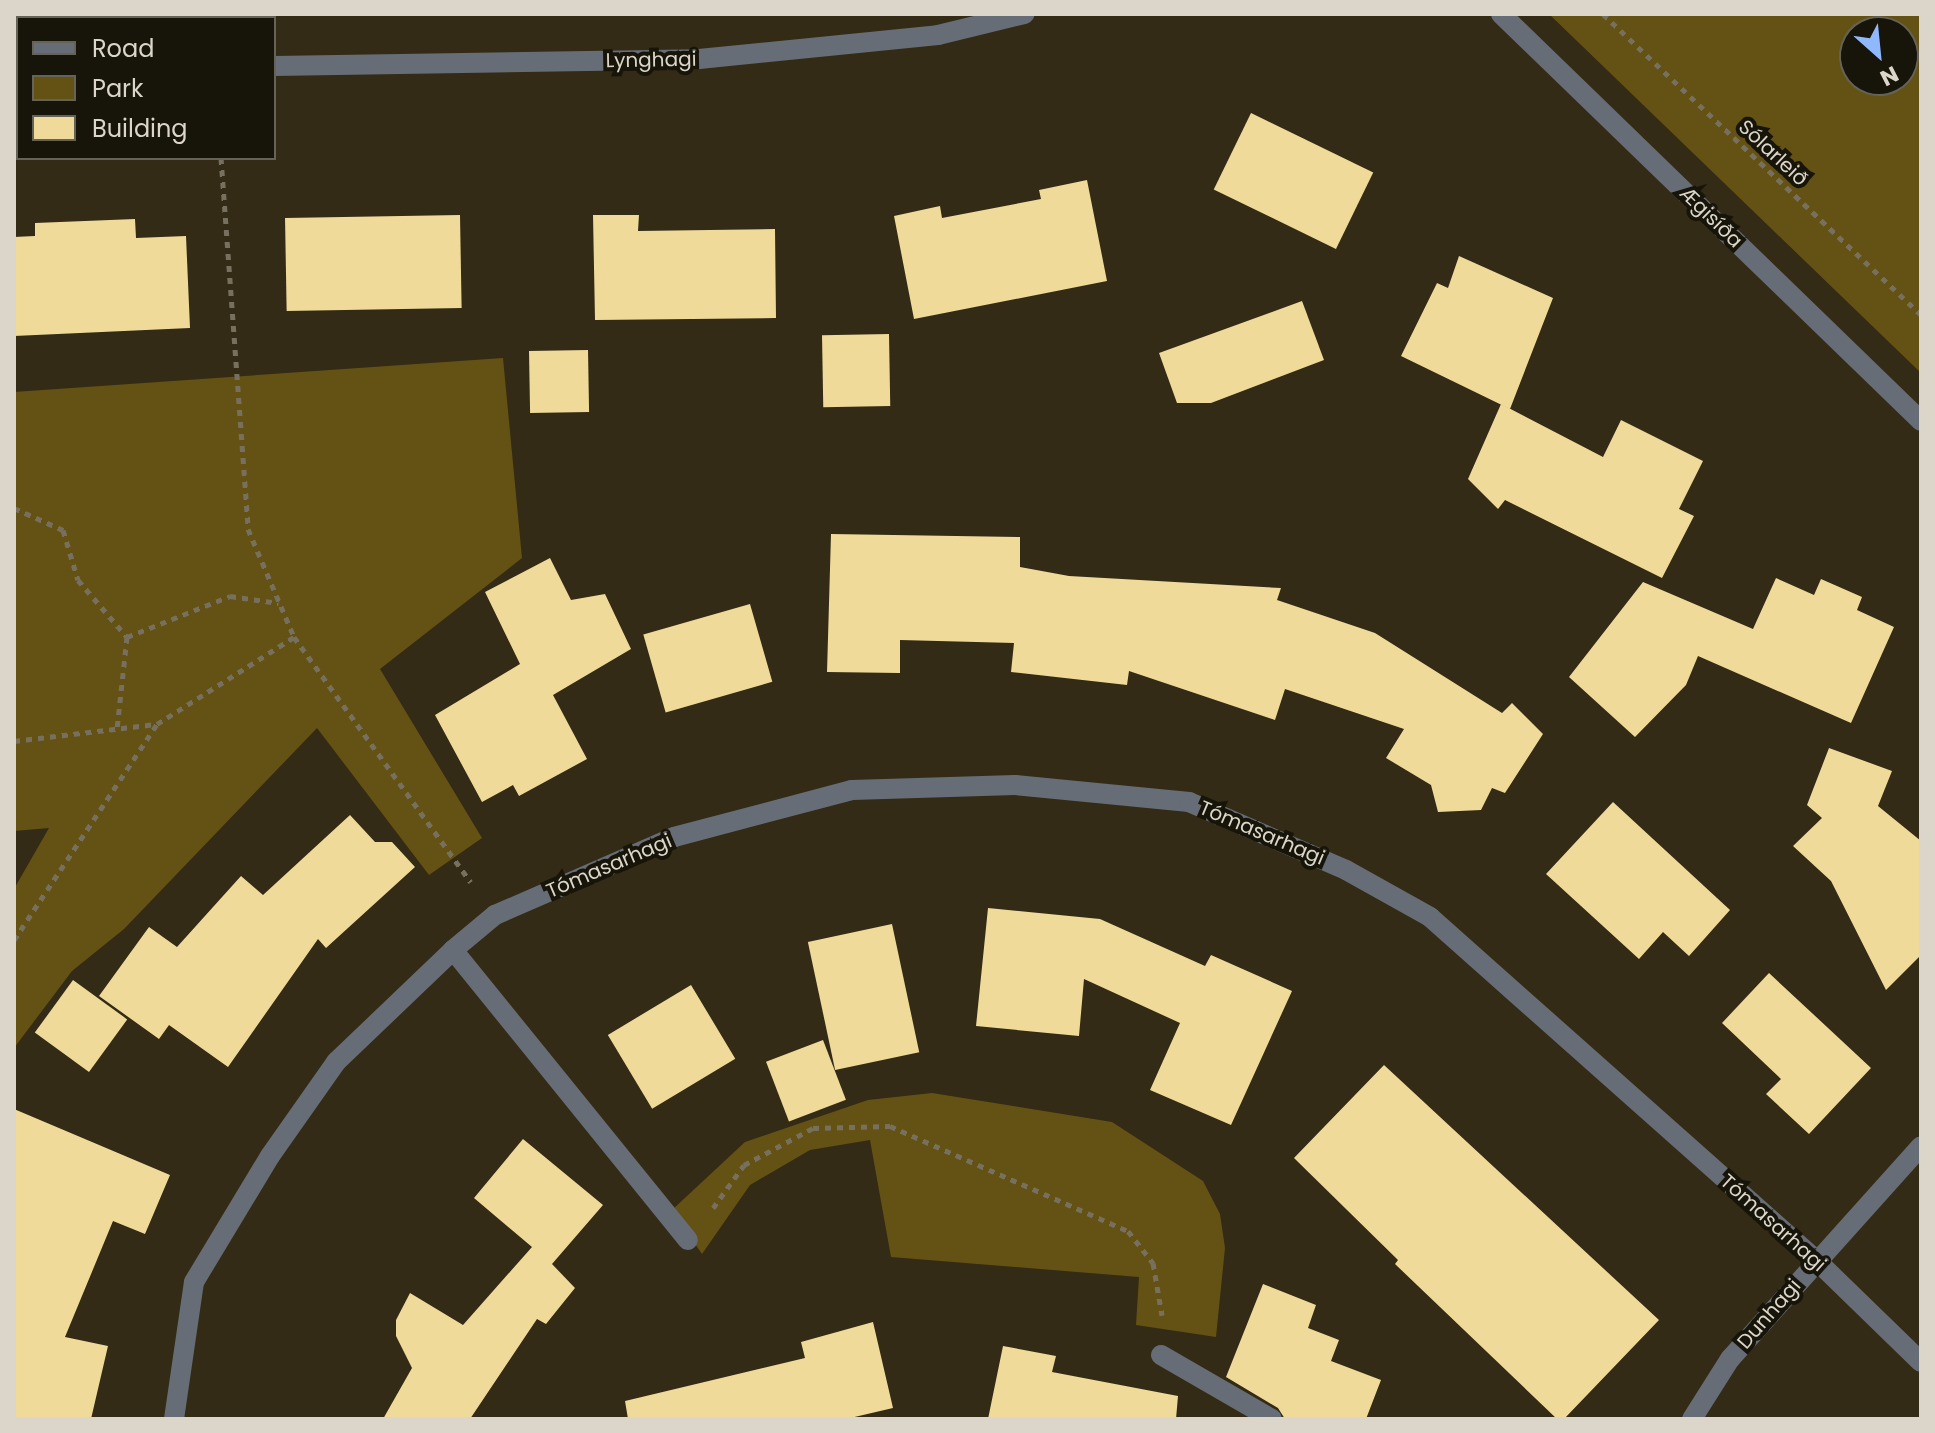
<!DOCTYPE html>
<html>
<head>
<meta charset="utf-8">
<style>
	body { margin:0 }
	#map { position:relative; width:1935px; height:1433px; overflow:hidden; background:#332b15; font-family:Poppins,sans-serif }
	div>[style] { position:absolute }
	.green>* { inset:0; background:#645214 }
	.building>* { inset:0; background:#efda9a; transform-origin:0 0 }
	.path>* { height:5px; margin-top:-2.5px; transform-origin:0; background:repeating-linear-gradient(90deg,#77705e 0 6px,transparent 0 12px) }
	.minor>* { height:20px; margin:-10px; padding:0 10px; transform-origin:10px; border-radius:10px; background:#676d77 }
	span { translate:-50% -50%; white-space:nowrap; text-align:center; line-height:1.15; -webkit-text-stroke:8px #17140a; paint-order:stroke }
	.street-label { font-size:20px; color:#dbd6c9 }
	.frame { position:absolute; inset:0; border:16px solid #dbd6c9; pointer-events:none }
	.legend { position:absolute; left:16px; top:16px; width:260px; height:144px; box-sizing:border-box; background:#17140a; border:2px solid #656256; margin:0; padding:10px 14px; list-style:none; font-size:24px; color:#dbd6c9 }
	.legend li { display:flex; align-items:center; gap:16px; height:40px }
	.legend b { width:40px; border:2px solid #656256 }
	.north { position:absolute; left:1839px; top:16px; width:80px; height:80px; box-sizing:border-box; background:#17140a; border:2px solid #656256; border-radius:50%; rotate:153deg; font-size:22px; font-weight:700; line-height:32px; text-align:center; color:#dbd6c9 }
	.north::after { content:''; display:block; margin:auto; width:28px; height:36px; background:#90b8fd; clip-path:polygon(50% 0,100% 100%,50% 72%,0 100%) }
</style>
</head>
<body>
<div id="map">
	<div class="green">
		<i style="clip-path:polygon(evenodd,1549px 14px,1921px 14px,1921px 373px,1549px 14px,1855px 32px,1903px 32px,1903px 80px,1855px 80px,1855px 32px)"></i>
		<i style="clip-path:polygon(503px 358px,522px 558px,380px 669px,482px 838px,429px 875px,317px 728px,124px 929px,72px 971px,14px 1048px,14px 889px,49px 828px,14px 831px,14px 392px)"></i>
		<i style="clip-path:polygon(932px 1093px,1112px 1122px,1203px 1181px,1220px 1214px,1225px 1248px,1216px 1337px,1136px 1325px,1139px 1277px,891px 1257px,870px 1140px,810px 1150px,750px 1185px,702px 1254px,672px 1210px,745px 1142px,868px 1100px)"></i>
	</div>
	<div class="building">
		<i style="left:1251px;top:113px;width:136px;height:85px;rotate:26deg"></i>
		<i style="clip-path:polygon(1087px 180px,1107px 281px,914px 319px,894px 216px,940px 206px,942px 218px,1041px 199px,1039px 190px)"></i>
		<i style="left:460px;top:215px;width:93px;height:175px;rotate:89deg"></i>
		<i style="clip-path:polygon(593px 215px,639px 215px,638px 231px,775px 229px,776px 318px,595px 320px)"></i>
		<i style="clip-path:polygon(135px 219px,136px 238px,186px 236px,190px 328px,14px 336px,14px 237px,35px 236px,35px 223px)"></i>
		<i style="clip-path:polygon(1459px 256px,1553px 298px,1510px 409px,1401px 356px,1437px 283px,1448px 288px)"></i>
		<i style="clip-path:polygon(1302px 301px,1324px 360px,1211px 403px,1177px 403px,1159px 353px)"></i>
		<i style="left:889px;top:334px;width:72px;height:67px;rotate:89deg"></i>
		<i style="left:588px;top:350px;width:62px;height:59px;rotate:89deg"></i>
		<i style="clip-path:polygon(1501px 404px,1603px 457px,1621px 420px,1703px 461px,1679px 509px,1694px 516px,1662px 578px,1505px 500px,1498px 509px,1468px 479px)"></i>
		<i style="clip-path:polygon(831px 534px,1020px 537px,1020px 567px,1069px 576px,1281px 588px,1277px 600px,1375px 633px,1502px 713px,1512px 703px,1543px 734px,1505px 793px,1492px 788px,1481px 810px,1438px 812px,1431px 785px,1386px 758px,1404px 729px,1285px 689px,1275px 720px,1129px 671px,1127px 685px,1011px 672px,1014px 643px,900px 640px,900px 673px,827px 672px)"></i>
		<i style="clip-path:polygon(550px 558px,571px 600px,605px 594px,631px 649px,553px 695px,587px 759px,519px 796px,513px 785px,482px 802px,435px 715px,520px 664px,485px 592px)"></i>
		<i style="clip-path:polygon(1776px 578px,1814px 595px,1821px 579px,1862px 597px,1857px 610px,1894px 627px,1851px 723px,1698px 656px,1686px 685px,1635px 737px,1569px 677px,1643px 582px,1753px 629px)"></i>
		<i style="left:750px;top:604px;width:81px;height:111px;rotate:74deg"></i>
		<i style="clip-path:polygon(1829px 748px,1892px 771px,1878px 806px,1921px 841px,1921px 955px,1886px 990px,1831px 881px,1793px 846px,1822px 818px,1807px 805px)"></i>
		<i style="clip-path:polygon(1613px 802px,1730px 910px,1689px 956px,1663px 932px,1639px 959px,1546px 874px)"></i>
		<i style="clip-path:polygon(350px 815px,375px 842px,392px 842px,415px 867px,326px 948px,318px 939px,228px 1067px,169px 1025px,159px 1039px,99px 996px,149px 927px,177px 947px,241px 876px,263px 895px)"></i>
		<i style="clip-path:polygon(988px 908px,1100px 919px,1205px 966px,1211px 955px,1292px 991px,1231px 1125px,1150px 1090px,1180px 1023px,1084px 979px,1079px 1036px,976px 1026px)"></i>
		<i style="left:892px;top:924px;width:131px;height:86px;rotate:78deg"></i>
		<i style="clip-path:polygon(1769px 973px,1871px 1068px,1809px 1134px,1766px 1094px,1781px 1079px,1722px 1023px)"></i>
		<i style="left:73px;top:980px;width:67px;height:65px;rotate:36deg"></i>
		<i style="left:691px;top:985px;width:86px;height:97px;rotate:59deg"></i>
		<i style="left:823px;top:1040px;width:64px;height:61px;rotate:69deg"></i>
		<i style="clip-path:polygon(1384px 1065px,1659px 1320px,1564px 1419px,1557px 1419px,1395px 1264px,1398px 1260px,1294px 1158px)"></i>
		<i style="clip-path:polygon(14px 1109px,170px 1175px,145px 1234px,113px 1221px,65px 1337px,108px 1346px,91px 1419px,14px 1419px)"></i>
		<i style="clip-path:polygon(523px 1139px,603px 1205px,552px 1264px,575px 1288px,546px 1324px,537px 1319px,470px 1419px,383px 1419px,412px 1368px,396px 1336px,396px 1320px,410px 1293px,463px 1325px,532px 1247px,474px 1198px)"></i>
		<i style="clip-path:polygon(1263px 1284px,1316px 1305px,1308px 1328px,1339px 1340px,1331px 1361px,1381px 1380px,1366px 1419px,1285px 1419px,1278px 1408px,1226px 1377px)"></i>
		<i style="clip-path:polygon(873px 1322px,893px 1408px,846px 1419px,628px 1419px,625px 1401px,805px 1358px,801px 1342px)"></i>
		<i style="clip-path:polygon(1003px 1346px,1056px 1356px,1052px 1372px,1178px 1396px,1176px 1419px,988px 1419px)"></i>
	</div>
	<div class="path">
		<i style="left:1603px;top:14px;width:438px;rotate:43.4deg"></i>
		<i style="left:221px;top:158px;width:372px;rotate:85.8deg"></i>
		<i style="left:248px;top:529px;width:117px;rotate:66.9deg"></i>
		<i style="left:294px;top:637px;width:302px;rotate:54.2deg"></i>
		<i style="left:14px;top:508px;width:54px;rotate:24.2deg"></i>
		<i style="left:63px;top:530px;width:52px;rotate:73.3deg"></i>
		<i style="left:78px;top:580px;width:75px;rotate:49.3deg"></i>
		<i style="left:127px;top:637px;width:93px;rotate:96.2deg"></i>
		<i style="left:127px;top:637px;width:111px;rotate:-21.7deg"></i>
		<i style="left:230px;top:596px;width:49px;rotate:8.1deg"></i>
		<i style="left:14px;top:741px;width:143px;rotate:-6.8deg"></i>
		<i style="left:14px;top:940px;width:259px;rotate:-56.5deg"></i>
		<i style="left:157px;top:724px;width:162px;rotate:-32.4deg"></i>
		<i style="left:713px;top:1208px;width:53px;rotate:-54.2deg"></i>
		<i style="left:744px;top:1165px;width:78px;rotate:-28.2deg"></i>
		<i style="left:813px;top:1128px;width:77px;rotate:-1.5deg"></i>
		<i style="left:890px;top:1126px;width:260px;rotate:23.8deg"></i>
		<i style="left:1128px;top:1231px;width:41px;rotate:52deg"></i>
		<i style="left:1153px;top:1263px;width:53px;rotate:80.2deg"></i>
	</div>
	<div class="minor">
		<i style="left:1501px;top:14px;width:585px;rotate:44.1deg"></i>
		<i style="left:274px;top:66px;width:425px;rotate:-0.9deg"></i>
		<i style="left:699px;top:59px;width:240px;rotate:-5.7deg"></i>
		<i style="left:938px;top:35px;width:89px;rotate:-13.7deg"></i>
		<i style="left:14px;top:71px;width:4px;rotate:-14deg"></i>
		<i style="left:453px;top:950px;width:373px;rotate:51deg"></i>
		<i style="left:1161px;top:1355px;width:128px;rotate:30deg"></i>
		<i style="left:174px;top:1419px;width:138px;rotate:-81.7deg"></i>
		<i style="left:194px;top:1282px;width:147px;rotate:-58.9deg"></i>
		<i style="left:270px;top:1156px;width:115px;rotate:-54.9deg"></i>
		<i style="left:336px;top:1062px;width:162px;rotate:-43.7deg"></i>
		<i style="left:453px;top:950px;width:55px;rotate:-39.8deg"></i>
		<i style="left:495px;top:915px;width:195px;rotate:-23.5deg"></i>
		<i style="left:674px;top:837px;width:184px;rotate:-14.8deg"></i>
		<i style="left:852px;top:790px;width:163px;rotate:-1.8deg"></i>
		<i style="left:1015px;top:785px;width:175px;rotate:5.6deg"></i>
		<i style="left:1189px;top:802px;width:171px;rotate:23.4deg"></i>
		<i style="left:1346px;top:870px;width:96px;rotate:29.2deg"></i>
		<i style="left:1430px;top:917px;width:516px;rotate:41.62deg"></i>
		<i style="left:1816px;top:1260px;width:146px;rotate:44.2deg"></i>
		<i style="left:1692px;top:1419px;width:71px;rotate:-57.7deg"></i>
		<i style="left:1730px;top:1359px;width:286px;rotate:-48.1deg"></i>
	</div>
	<div class="street-label">
		<span style="left:651px;top:60px;rotate:-1deg">Lynghagi</span>
		<span style="left:1773px;top:153px;rotate:43deg">Sólarleið</span>
		<span style="left:1711px;top:217px;rotate:44deg">Ægisíða</span>
		<span style="left:1262px;top:833px;rotate:23deg">Tómasarhagi</span>
		<span style="left:609px;top:866px;rotate:-23deg">Tómasarhagi</span>
		<span style="left:1773px;top:1223px;rotate:42deg">Tómasarhagi</span>
		<span style="left:1769px;top:1314px;rotate:-49deg">Dunhagi</span>
	</div>
	<div class="frame"></div>
	<ul class="legend">
	<li><b style="height:10px;background:#676d77"></b>Road</li>
	<li><b style="height:22px;background:#645214"></b>Park</li>
	<li><b style="height:22px;background:#efda9a"></b>Building</li>
	</ul>
	<div class="north">N</div>
</div>
</body>
</html>
